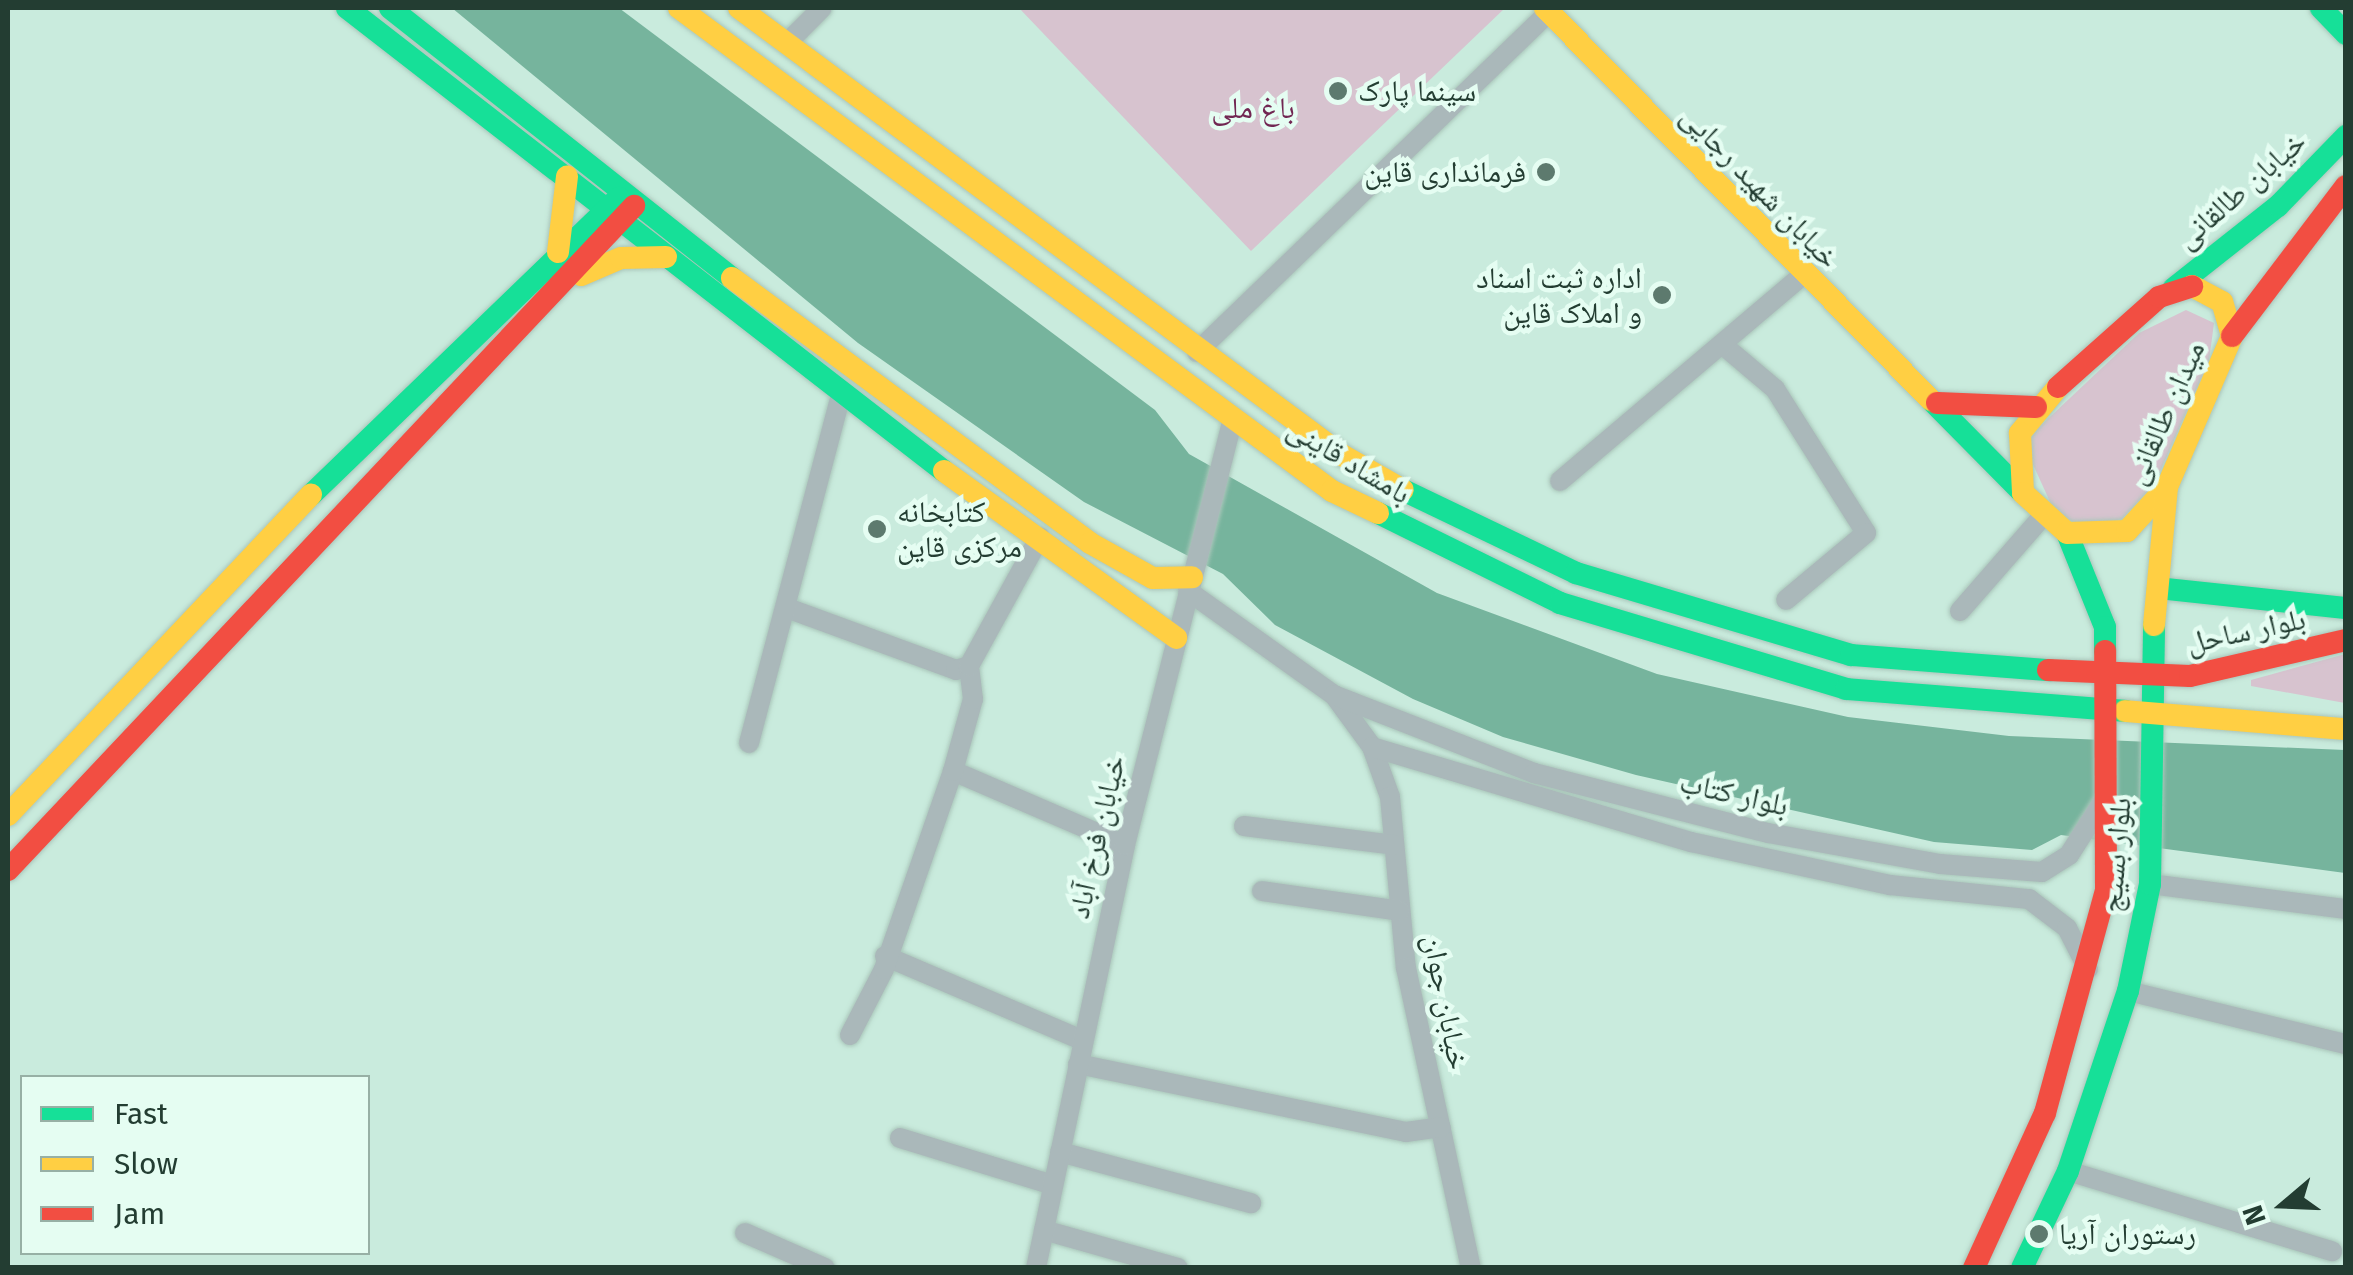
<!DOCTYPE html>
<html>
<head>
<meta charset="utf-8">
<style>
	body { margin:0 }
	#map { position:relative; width:2353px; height:1275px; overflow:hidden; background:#c9ebdd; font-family:"Fira Sans","Noto Naskh Arabic",sans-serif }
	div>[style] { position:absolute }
	.green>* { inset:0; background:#d7c3cf }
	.water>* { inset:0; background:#76b49d }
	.roads { filter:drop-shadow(0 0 2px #aac6ba) drop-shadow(0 0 2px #aac6ba) }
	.street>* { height:20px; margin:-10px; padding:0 10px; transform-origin:10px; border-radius:10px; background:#aab8ba }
	.fast>* { height:22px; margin:-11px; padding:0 11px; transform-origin:11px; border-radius:11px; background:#16e098 }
	.slow>* { height:22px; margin:-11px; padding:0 11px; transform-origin:11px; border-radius:11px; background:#ffcf43 }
	.jam>* { height:22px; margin:-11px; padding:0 11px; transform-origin:11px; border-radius:11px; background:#f24e42 }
	.dots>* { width:28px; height:28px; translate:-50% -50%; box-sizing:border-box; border:5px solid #e5fdf2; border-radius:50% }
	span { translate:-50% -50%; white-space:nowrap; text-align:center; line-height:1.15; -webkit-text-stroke:9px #e5fdf2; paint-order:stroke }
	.poi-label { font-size:30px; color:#233d32 }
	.left { translate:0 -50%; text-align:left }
	.right { translate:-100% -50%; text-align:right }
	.park-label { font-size:30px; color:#712652 }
	.street-label { font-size:30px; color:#233d32 }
	.frame { position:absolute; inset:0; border:10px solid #233d32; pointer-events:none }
	.legend { position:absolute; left:20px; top:1075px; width:350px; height:180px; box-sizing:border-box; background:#e5fdf2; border:2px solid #97b0a5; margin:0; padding:12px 18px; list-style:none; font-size:30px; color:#233d32 }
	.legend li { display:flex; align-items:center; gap:20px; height:50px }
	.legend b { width:50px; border:2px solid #97b0a5 }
	.north { position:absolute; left:2233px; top:1155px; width:100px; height:100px; -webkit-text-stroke:8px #e5fdf2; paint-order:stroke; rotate:251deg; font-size:28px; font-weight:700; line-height:40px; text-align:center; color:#233d32 }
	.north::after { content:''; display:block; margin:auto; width:35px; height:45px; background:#233d32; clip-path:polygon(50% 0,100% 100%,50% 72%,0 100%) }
</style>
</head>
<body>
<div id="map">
	<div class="green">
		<i style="clip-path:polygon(1019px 8px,1505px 8px,1251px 251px)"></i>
		<i style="clip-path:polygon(2186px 310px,2214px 323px,2209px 361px,2154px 485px,2122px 519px,2088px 527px,2056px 515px,2025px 447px,2036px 430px,2139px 333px)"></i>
		<i style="clip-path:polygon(2345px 654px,2345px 703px,2251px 686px,2251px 680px)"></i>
	</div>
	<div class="water">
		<i style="clip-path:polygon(452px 8px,619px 8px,1155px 410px,1189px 454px,1437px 593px,1657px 674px,1848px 717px,2009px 736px,2345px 750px,2345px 873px,2061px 835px,2032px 850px,1934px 842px,1636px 775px,1503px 737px,1413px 699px,1275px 625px,1223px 574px,1084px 502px,858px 343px)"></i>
	</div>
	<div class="roads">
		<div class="street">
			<i style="left:787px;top:43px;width:49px;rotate:-45deg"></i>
			<i style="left:1723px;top:345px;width:68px;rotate:40.2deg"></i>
			<i style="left:1775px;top:389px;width:170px;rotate:57.7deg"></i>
			<i style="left:1866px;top:533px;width:104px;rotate:140.1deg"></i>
			<i style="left:1197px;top:352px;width:489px;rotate:-44deg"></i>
			<i style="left:1560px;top:481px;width:319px;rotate:-40.3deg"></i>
			<i style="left:1188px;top:591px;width:179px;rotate:35.5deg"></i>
			<i style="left:1334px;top:695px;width:64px;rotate:53.8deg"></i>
			<i style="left:1372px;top:747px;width:53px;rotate:70.2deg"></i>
			<i style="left:1390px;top:797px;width:172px;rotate:84.7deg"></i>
			<i style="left:1406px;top:968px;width:307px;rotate:77.8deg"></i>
			<i style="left:787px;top:608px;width:180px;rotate:20.1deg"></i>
			<i style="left:956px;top:670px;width:14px;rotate:-17deg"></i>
			<i style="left:1960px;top:611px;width:123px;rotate:-48.9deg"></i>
			<i style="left:1334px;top:695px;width:215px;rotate:21.3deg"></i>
			<i style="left:1534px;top:773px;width:242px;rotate:14.4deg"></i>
			<i style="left:1768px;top:833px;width:175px;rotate:10.2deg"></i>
			<i style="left:1940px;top:864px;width:102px;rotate:4.5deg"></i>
			<i style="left:2042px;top:872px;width:32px;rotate:-32deg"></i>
			<i style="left:2069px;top:855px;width:63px;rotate:-57.3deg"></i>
			<i style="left:749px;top:743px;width:359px;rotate:-75.2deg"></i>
			<i style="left:1372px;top:747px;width:333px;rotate:16.6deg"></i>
			<i style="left:1691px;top:842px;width:204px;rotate:12.2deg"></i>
			<i style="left:1890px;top:885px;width:140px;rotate:5.8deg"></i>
			<i style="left:2029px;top:899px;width:48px;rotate:37.3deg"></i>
			<i style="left:2067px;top:928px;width:46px;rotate:62.9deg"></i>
			<i style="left:953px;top:771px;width:187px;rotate:23.3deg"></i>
			<i style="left:1244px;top:826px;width:151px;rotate:7.2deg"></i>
			<i style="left:2150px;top:884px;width:198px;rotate:7.3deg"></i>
			<i style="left:1262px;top:891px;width:139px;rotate:8.2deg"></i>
			<i style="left:885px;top:956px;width:214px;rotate:23.1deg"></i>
			<i style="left:2128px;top:991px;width:224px;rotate:13.7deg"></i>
			<i style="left:850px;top:1035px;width:74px;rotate:-62.7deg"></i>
			<i style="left:884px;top:969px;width:210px;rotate:-70.8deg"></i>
			<i style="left:953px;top:771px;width:75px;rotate:-74.5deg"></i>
			<i style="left:973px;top:699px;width:33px;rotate:-97deg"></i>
			<i style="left:969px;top:666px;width:147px;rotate:-61.2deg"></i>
			<i style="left:1078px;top:1064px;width:335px;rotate:11.7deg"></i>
			<i style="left:1406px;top:1132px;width:35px;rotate:-8deg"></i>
			<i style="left:900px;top:1138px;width:160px;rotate:17.1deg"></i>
			<i style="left:1060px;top:1152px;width:198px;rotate:15deg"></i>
			<i style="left:2068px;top:1171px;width:276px;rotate:16.9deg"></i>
			<i style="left:1044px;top:1230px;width:139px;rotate:15.8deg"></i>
			<i style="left:745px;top:1233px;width:87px;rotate:23.6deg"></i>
			<i style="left:1036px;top:1268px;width:432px;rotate:-78.1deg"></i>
			<i style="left:1125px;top:845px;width:435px;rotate:-75.8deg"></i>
		</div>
		<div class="fast">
			<i style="left:347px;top:8px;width:755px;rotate:37.8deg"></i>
			<i style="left:390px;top:8px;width:436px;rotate:38.3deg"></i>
			<i style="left:2321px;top:8px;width:36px;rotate:46deg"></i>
			<i style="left:2174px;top:288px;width:132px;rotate:-38.3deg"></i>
			<i style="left:2278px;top:206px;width:98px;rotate:-45.8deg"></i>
			<i style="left:1931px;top:400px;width:128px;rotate:45.3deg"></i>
			<i style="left:1403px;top:490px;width:192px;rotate:25.6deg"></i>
			<i style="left:1576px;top:573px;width:287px;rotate:16.6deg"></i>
			<i style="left:1851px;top:655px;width:198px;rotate:4.4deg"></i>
			<i style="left:311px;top:495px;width:428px;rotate:-44deg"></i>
			<i style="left:1378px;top:513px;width:203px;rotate:26.3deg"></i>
			<i style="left:1560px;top:603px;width:299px;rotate:16.7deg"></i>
			<i style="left:1846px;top:689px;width:280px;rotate:4.5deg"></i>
			<i style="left:2067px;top:533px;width:101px;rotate:68deg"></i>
			<i style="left:2105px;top:627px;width:24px;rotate:90deg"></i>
			<i style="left:2158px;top:588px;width:189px;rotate:6.1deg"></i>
			<i style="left:2022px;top:1268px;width:107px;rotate:-64.6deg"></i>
			<i style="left:2068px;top:1171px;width:190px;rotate:-71.6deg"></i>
			<i style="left:2128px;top:991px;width:109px;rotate:-78.4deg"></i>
			<i style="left:2150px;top:884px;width:259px;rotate:-89.1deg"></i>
		</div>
		<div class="slow">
			<i style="left:679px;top:8px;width:812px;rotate:36.49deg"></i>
			<i style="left:1332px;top:491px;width:51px;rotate:25.6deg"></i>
			<i style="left:739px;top:8px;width:751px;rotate:36.55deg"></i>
			<i style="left:1342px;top:455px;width:70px;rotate:29.8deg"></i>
			<i style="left:1545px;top:8px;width:550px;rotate:45.44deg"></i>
			<i style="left:558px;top:252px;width:76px;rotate:-83.2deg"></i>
			<i style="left:581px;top:275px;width:43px;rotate:-23deg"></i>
			<i style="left:621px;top:258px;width:45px;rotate:-1.3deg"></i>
			<i style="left:732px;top:278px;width:445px;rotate:36.5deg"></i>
			<i style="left:1090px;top:543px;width:72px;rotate:29.1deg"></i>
			<i style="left:1153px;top:578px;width:39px;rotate:-1deg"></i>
			<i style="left:2058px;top:387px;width:60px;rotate:129.6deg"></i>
			<i style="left:2020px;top:433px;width:60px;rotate:87.1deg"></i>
			<i style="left:2023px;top:493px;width:59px;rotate:42.3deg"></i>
			<i style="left:2067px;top:533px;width:60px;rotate:-1.9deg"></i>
			<i style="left:2127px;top:531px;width:59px;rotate:-47.7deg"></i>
			<i style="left:2167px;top:487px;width:164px;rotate:-66.7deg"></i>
			<i style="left:2232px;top:336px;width:35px;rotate:-106deg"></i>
			<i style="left:2222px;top:302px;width:34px;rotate:-152deg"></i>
			<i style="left:944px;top:471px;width:286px;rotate:35.7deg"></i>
			<i style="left:2154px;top:625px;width:139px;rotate:-84.6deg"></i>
			<i style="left:2125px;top:711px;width:222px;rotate:4.7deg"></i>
			<i style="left:8px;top:815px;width:441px;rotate:-46.6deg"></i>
		</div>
		<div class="jam">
			<i style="left:2232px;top:336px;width:188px;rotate:-52.8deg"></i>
			<i style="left:2058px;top:387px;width:135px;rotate:-41.7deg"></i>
			<i style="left:2159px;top:297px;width:35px;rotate:-18deg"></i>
			<i style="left:1937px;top:403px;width:99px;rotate:2.3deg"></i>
			<i style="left:2048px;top:670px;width:142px;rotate:2.4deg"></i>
			<i style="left:2190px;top:676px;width:160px;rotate:-13deg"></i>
			<i style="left:8px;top:870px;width:913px;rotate:-46.69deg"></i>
			<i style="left:1974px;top:1268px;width:170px;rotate:-65.4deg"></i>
			<i style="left:2045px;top:1113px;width:231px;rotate:-74.7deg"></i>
			<i style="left:2106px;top:890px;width:239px;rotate:-90.2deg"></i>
		</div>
	</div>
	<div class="dots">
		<i style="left:1338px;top:91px;background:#5d7a6e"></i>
		<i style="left:1546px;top:172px;background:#5d7a6e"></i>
		<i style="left:1662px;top:295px;background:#5d7a6e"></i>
		<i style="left:877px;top:529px;background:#5d7a6e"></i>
		<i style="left:2039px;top:1234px;background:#5d7a6e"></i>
	</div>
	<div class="poi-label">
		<span class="left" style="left:1358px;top:91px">سینما پارک</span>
		<span class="right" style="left:1526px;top:172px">فرمانداری قاین</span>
		<span class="right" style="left:1642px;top:295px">اداره ثبت اسناد<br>و املاک قاین</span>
		<span class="left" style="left:897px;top:529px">کتابخانه<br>مرکزی قاین</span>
		<span class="left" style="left:2059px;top:1234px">رستوران آریا</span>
	</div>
	<div class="park-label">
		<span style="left:1253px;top:108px">باغ ملی</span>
	</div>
	<div class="street-label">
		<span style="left:1760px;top:187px;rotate:46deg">خیابان شهید رجایی</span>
		<span style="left:2241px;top:190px;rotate:-41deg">خیابان طالقانی</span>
		<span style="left:2165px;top:413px;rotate:-66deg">میدان طالقانی</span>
		<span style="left:1349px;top:461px;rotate:31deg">بامشاد قاینی</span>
		<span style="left:2246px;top:631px;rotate:-12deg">بلوار ساحل</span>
		<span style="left:1734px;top:794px;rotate:13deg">بلوار کتاب</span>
		<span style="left:1097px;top:837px;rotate:-77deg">خیابان فرخ آباد</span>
		<span style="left:2116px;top:855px;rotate:-85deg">بلوار بسیج</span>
		<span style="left:1446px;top:1002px;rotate:79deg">خیابان جوان</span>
	</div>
	<div class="frame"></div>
	<ul class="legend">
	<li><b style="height:12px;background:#16e098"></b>Fast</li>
	<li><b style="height:12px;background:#ffcf43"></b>Slow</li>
	<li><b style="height:12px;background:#f24e42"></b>Jam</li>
	</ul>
	<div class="north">N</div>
</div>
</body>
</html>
